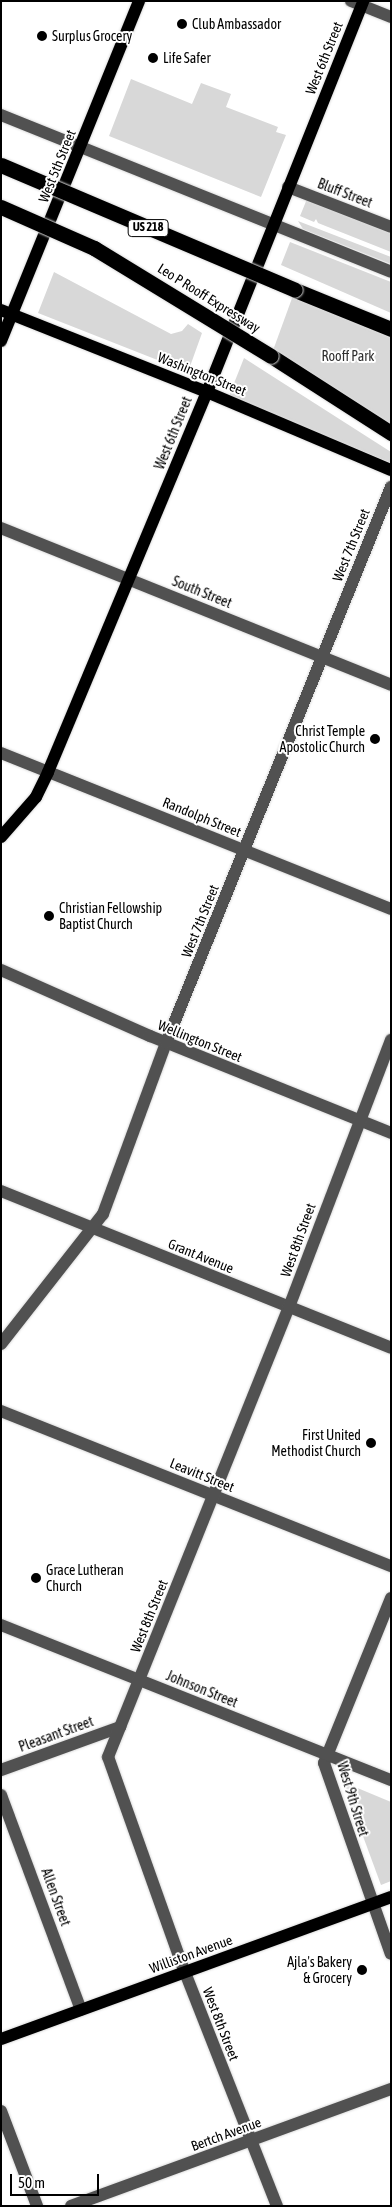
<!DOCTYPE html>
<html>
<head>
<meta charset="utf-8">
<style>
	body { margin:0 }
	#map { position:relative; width:392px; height:2207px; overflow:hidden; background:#fff; font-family:"Asap Condensed",sans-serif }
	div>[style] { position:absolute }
	.green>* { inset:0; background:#d8d8d8 }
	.roads { filter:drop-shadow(0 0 1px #dbdbdb) drop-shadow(0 0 1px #dbdbdb) }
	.minor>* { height:12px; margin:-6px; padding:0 6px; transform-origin:6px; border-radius:6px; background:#515151 }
	.major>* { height:12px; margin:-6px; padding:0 6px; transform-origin:6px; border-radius:6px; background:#000 }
	.highway>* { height:15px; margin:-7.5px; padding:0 7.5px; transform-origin:7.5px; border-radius:7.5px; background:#000 }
	.bridges { filter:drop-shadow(0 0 1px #dbdbdb) drop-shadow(0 0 1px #dbdbdb) }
	.highway-bridge>* { height:15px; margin:-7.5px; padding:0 7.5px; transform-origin:7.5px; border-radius:7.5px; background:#000 }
	.dots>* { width:14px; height:14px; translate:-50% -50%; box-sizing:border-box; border:2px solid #fff; border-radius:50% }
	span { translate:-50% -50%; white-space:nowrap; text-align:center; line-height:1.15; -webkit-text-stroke:4px #fff; paint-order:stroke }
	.shield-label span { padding:1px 4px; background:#fff; border:1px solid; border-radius:4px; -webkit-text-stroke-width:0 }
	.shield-label { font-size:12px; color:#000; font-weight:700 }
	.poi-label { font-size:14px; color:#000 }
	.left { translate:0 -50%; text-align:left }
	.right { translate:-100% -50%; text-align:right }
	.street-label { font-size:14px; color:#000 }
	.park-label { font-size:14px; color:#2f2f2f }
	.frame { position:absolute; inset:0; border:2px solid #000; pointer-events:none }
	.scale { position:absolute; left:10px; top:2174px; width:89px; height:22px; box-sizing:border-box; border:2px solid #000; border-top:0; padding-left:6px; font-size:15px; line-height:18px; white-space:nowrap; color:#000; -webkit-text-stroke:4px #fff; paint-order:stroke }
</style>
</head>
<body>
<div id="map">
	<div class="green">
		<i style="clip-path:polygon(131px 79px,192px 104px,201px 83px,231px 94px,226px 107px,278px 127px,276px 132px,286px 135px,261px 197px,109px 136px)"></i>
		<i style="clip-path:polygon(307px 199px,391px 233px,391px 252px,318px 223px,316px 219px,314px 222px,300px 216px)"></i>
		<i style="clip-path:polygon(298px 221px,391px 257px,391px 264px,303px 229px)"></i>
		<i style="clip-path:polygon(290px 242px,391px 282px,391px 313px,281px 265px)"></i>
		<i style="clip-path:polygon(54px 272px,171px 334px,182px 331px,188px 324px,202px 333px,188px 372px,38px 313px)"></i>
		<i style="clip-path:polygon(295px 290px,391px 329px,391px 433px,271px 356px)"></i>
		<i style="clip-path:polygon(244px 358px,391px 452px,391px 463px,229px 396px)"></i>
		<i style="clip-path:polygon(343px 1782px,391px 1802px,391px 1881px,381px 1885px)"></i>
	</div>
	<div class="roads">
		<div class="minor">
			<i style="left:351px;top:1px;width:43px;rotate:21.8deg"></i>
			<i style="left:1px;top:115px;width:420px;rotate:21.9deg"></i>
			<i style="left:288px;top:187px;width:110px;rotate:21.2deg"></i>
			<i style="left:1px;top:528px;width:420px;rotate:21.9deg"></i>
			<i style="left:1px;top:753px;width:420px;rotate:21.8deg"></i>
			<i style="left:1px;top:970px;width:163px;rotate:23.9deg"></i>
			<i style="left:150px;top:1036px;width:260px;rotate:21.9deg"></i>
			<i style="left:1px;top:1191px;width:420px;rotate:21.9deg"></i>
			<i style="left:1px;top:1344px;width:165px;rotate:-51.9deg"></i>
			<i style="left:103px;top:1214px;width:182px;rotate:-69.8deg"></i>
			<i style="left:166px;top:1043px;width:600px;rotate:-67.97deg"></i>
			<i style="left:1px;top:1411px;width:420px;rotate:21.7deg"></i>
			<i style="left:391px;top:1598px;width:178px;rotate:112.1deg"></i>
			<i style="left:324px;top:1763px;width:202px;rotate:70.7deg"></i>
			<i style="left:1px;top:1625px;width:420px;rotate:21.7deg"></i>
			<i style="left:1px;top:1770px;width:127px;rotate:-19.9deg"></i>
			<i style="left:1px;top:1795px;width:229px;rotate:69.6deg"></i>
			<i style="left:1px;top:2111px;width:102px;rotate:69.2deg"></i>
			<i style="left:71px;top:2206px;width:341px;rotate:-20.1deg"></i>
			<i style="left:277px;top:2206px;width:251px;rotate:-111.5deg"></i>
			<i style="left:185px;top:1973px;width:229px;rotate:-109.6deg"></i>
			<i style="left:108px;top:1757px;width:485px;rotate:-68.1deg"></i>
			<i style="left:289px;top:1307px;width:286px;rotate:-69.1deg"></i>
		</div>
		<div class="major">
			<i style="left:1px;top:310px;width:222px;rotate:21.7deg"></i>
			<i style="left:207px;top:392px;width:200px;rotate:23deg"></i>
			<i style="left:1px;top:341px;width:367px;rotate:-67.9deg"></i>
			<i style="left:1px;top:837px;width:53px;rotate:-48.8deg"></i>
			<i style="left:36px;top:797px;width:28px;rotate:-64deg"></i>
			<i style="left:48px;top:772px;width:412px;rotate:-67.3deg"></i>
			<i style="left:207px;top:392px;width:421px;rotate:-68.2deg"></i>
			<i style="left:1px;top:2039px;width:415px;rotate:-20deg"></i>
		</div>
		<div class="highway">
			<i style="left:295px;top:290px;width:104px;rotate:22.1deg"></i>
			<i style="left:271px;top:356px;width:143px;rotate:32.7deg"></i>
		</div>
	</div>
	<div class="bridges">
		<div class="highway-bridge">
			<i style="left:1px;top:165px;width:319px;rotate:23deg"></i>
			<i style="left:1px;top:207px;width:102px;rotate:23.8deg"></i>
			<i style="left:94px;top:248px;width:207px;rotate:31.4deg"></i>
		</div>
	</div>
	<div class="dots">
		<i style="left:182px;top:24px;background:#000"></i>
		<i style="left:42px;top:36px;background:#000"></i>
		<i style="left:153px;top:58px;background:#000"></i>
		<i style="left:375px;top:739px;background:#000"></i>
		<i style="left:49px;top:916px;background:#000"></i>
		<i style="left:371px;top:1443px;background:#000"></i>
		<i style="left:36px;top:1578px;background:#000"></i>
		<i style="left:362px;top:1970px;background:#000"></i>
	</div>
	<div class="shield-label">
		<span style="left:148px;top:228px">US 218</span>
	</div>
	<div class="poi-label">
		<span class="left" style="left:192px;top:24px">Club Ambassador</span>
		<span class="left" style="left:52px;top:36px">Surplus Grocery</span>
		<span class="left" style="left:163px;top:58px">Life Safer</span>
		<span class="right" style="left:365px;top:739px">Christ Temple<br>Apostolic Church</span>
		<span class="left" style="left:59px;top:916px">Christian Fellowship<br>Baptist Church</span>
		<span class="right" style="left:361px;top:1443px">First United<br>Methodist Church</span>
		<span class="left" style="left:46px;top:1578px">Grace Lutheran<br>Church</span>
		<span class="right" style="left:352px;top:1970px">Ajla's Bakery<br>&amp; Grocery</span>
	</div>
	<div class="street-label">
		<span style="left:324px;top:58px;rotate:-68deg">West 6th Street</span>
		<span style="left:57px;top:166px;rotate:-68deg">West 5th Street</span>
		<span style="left:345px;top:193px;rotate:21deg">Bluff Street</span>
		<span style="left:209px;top:298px;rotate:32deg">Leo P Rooff Expressway</span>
		<span style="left:202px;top:374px;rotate:22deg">Washington Street</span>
		<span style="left:173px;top:433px;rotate:-68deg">West 6th Street</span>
		<span style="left:351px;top:545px;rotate:-68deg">West 7th Street</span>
		<span style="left:202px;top:592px;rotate:22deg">South Street</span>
		<span style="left:202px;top:817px;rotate:22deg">Randolph Street</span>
		<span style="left:200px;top:921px;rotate:-68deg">West 7th Street</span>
		<span style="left:200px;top:1041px;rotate:22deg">Wellington Street</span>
		<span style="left:298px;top:1240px;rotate:-70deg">West 8th Street</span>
		<span style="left:201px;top:1256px;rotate:22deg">Grant Avenue</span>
		<span style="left:202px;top:1475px;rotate:22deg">Leavitt Street</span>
		<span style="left:149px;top:1616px;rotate:-68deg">West 8th Street</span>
		<span style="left:202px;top:1689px;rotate:22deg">Johnson Street</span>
		<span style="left:56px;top:1734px;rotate:-20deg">Pleasant Street</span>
		<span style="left:353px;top:1799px;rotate:73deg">West 9th Street</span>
		<span style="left:56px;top:1897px;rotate:70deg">Allen Street</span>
		<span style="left:191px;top:1954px;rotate:-20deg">Williston Avenue</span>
		<span style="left:221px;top:2024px;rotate:69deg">West 8th Street</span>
		<span style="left:226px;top:2134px;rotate:-20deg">Bertch Avenue</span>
	</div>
	<div class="park-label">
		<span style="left:348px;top:356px">Rooff Park</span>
	</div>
	<div class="frame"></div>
	<div class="scale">50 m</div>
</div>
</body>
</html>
